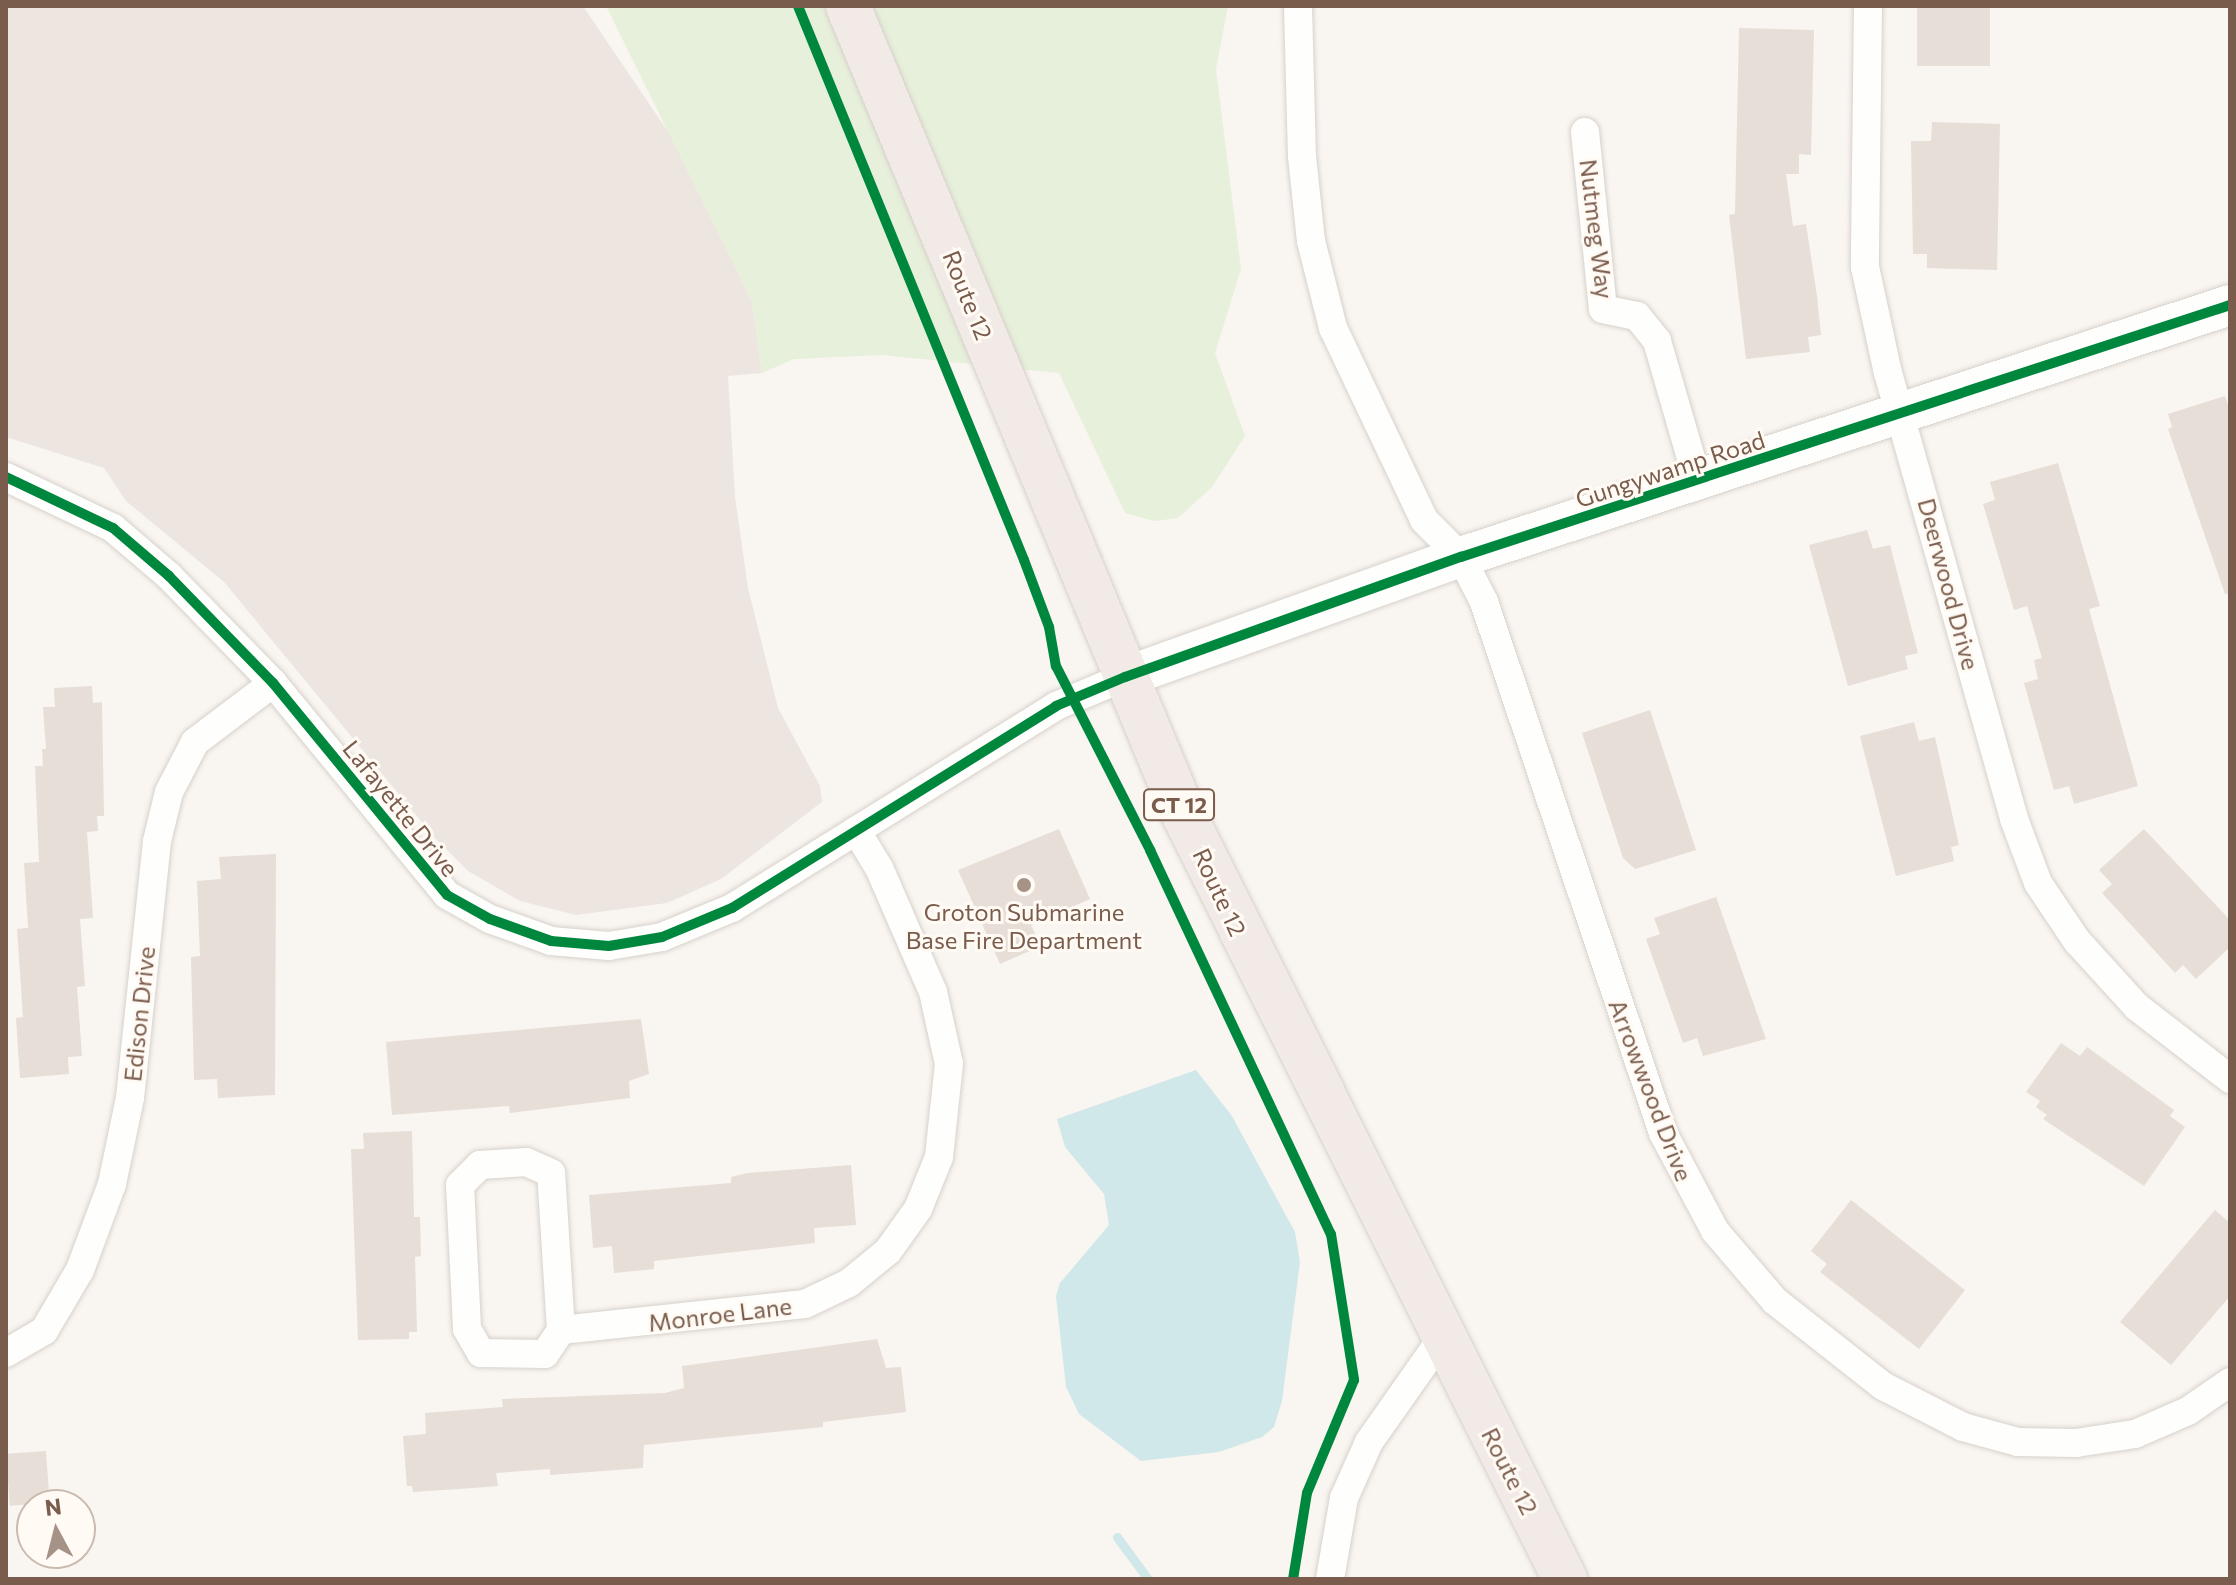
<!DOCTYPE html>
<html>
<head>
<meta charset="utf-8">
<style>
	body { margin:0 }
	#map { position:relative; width:2236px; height:1585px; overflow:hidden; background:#f9f5f0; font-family:Commissioner,sans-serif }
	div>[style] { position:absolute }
	.industrial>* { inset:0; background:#ede5e0 }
	.green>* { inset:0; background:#e7f0db }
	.water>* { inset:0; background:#d0e8ea }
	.stream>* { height:9px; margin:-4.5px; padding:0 4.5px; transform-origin:4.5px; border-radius:4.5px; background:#d0e8ea }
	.building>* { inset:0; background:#e6ded7; transform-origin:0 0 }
	.roads { filter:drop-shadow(0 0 2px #d7d1cb) drop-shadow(0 0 2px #d7d1cb) }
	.street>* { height:28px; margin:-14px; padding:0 14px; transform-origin:14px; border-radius:14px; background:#fefefd }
	.secondary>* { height:40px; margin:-20px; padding:0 20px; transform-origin:20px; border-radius:20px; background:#fefefd }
	.highway>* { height:44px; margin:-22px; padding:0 22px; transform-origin:22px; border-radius:22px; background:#f2eae7 }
	.cycleway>* { height:10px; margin:-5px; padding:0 5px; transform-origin:5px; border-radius:5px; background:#00873e }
	.dots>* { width:22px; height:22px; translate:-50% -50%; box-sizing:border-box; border:4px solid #fffaf3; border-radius:50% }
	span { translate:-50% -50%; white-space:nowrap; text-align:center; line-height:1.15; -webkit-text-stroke:6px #fffaf3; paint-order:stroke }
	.shield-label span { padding:2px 6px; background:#fffaf3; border:2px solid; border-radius:6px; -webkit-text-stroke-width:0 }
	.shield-label { font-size:22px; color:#7a5c4d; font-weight:700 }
	.street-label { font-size:24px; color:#7a5c4d }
	.poi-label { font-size:24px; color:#7a5c4d }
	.frame { position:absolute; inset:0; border:8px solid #7a5c4d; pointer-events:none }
	.north { position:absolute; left:16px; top:1489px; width:80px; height:80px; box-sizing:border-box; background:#fffaf3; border:2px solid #cabbb1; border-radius:50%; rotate:353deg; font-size:22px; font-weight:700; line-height:32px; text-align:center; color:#7a5c4d }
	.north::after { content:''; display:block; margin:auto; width:28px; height:36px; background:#a69286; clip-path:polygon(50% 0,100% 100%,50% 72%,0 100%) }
</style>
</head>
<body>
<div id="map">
	<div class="industrial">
		<i style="clip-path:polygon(6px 6px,583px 6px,679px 148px,752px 302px,762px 373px,728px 376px,735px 497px,748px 588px,778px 708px,820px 786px,822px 802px,721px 879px,667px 903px,576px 915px,520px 901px,468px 871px,435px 838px,224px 582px,126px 501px,104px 468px,6px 437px)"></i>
	</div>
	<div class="green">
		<i style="clip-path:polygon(606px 6px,1228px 6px,1216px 69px,1241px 269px,1215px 353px,1245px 436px,1212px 487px,1178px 518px,1154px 521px,1125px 513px,1059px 373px,882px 355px,794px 359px,762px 373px,752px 302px)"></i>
	</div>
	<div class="water">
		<i style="clip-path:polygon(1196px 1070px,1232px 1116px,1295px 1232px,1300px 1262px,1282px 1401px,1274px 1427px,1262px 1437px,1219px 1452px,1141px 1461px,1079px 1414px,1066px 1387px,1056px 1296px,1060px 1283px,1109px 1225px,1104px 1194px,1065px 1147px,1057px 1119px)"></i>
	</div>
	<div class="stream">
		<i style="left:1117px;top:1537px;width:52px;rotate:53.6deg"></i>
	</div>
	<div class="building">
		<i style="left:1917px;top:6px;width:73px;height:60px"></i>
		<i style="clip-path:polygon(1739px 28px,1814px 30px,1811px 155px,1799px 154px,1799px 174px,1786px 174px,1793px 226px,1806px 224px,1817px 296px,1821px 335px,1808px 337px,1810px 352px,1746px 359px,1729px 215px,1735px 214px)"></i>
		<i style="clip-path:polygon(1932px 122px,2000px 124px,1997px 270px,1927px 268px,1927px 254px,1913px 254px,1911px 141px,1931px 141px)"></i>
		<i style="clip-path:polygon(2225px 396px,2230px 411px,2230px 593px,2225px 594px,2168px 429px,2172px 427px,2168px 414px)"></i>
		<i style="clip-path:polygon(2058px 463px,2100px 606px,2089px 609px,2138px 786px,2074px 804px,2069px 786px,2054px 790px,2024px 683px,2038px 679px,2034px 660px,2042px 658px,2027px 606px,2014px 610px,1983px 504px,1995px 500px,1990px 482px)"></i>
		<i style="clip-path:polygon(1867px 530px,1873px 549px,1890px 545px,1918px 653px,1905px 656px,1908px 669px,1848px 686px,1809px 545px)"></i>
		<i style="clip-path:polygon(92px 686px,93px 703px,102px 702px,104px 816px,97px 816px,98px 831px,87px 832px,93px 918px,80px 919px,85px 986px,77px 987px,82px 1056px,68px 1057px,69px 1074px,20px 1078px,16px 1018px,23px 1017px,17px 929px,28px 928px,24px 863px,39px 862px,35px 766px,43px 766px,42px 749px,46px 749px,43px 707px,55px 707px,54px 688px)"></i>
		<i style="clip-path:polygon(1650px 710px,1696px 850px,1635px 869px,1623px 858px,1582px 733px)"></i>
		<i style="clip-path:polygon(1914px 722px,1919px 741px,1935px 737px,1959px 845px,1951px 847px,1954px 861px,1896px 876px,1860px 736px)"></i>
		<i style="clip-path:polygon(1059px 829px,1090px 899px,1031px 925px,1041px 946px,1000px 964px,958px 870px)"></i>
		<i style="clip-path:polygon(2144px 829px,2230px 920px,2230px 947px,2196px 979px,2183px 965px,2175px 973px,2102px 893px,2112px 884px,2099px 870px)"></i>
		<i style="clip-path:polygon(276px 854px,275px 1095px,218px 1098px,217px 1079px,194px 1080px,191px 957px,200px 956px,197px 881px,221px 879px,219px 857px)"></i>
		<i style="clip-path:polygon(1716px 897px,1766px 1039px,1703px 1056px,1697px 1038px,1683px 1043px,1646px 939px,1660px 934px,1654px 918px)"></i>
		<i style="clip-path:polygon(641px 1019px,649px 1074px,629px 1081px,630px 1098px,510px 1113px,509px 1106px,392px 1115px,386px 1042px)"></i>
		<i style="clip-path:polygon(2061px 1043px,2080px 1056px,2087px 1047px,2174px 1110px,2170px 1116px,2185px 1127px,2144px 1186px,2043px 1119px,2047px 1115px,2036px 1107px,2040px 1101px,2026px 1092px)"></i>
		<i style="clip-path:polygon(412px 1131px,414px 1217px,420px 1217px,421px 1256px,415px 1257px,417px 1332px,409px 1332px,409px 1339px,358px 1340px,351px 1149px,364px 1149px,363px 1133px)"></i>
		<i style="clip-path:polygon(851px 1165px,856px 1225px,814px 1228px,815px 1243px,654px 1261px,654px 1269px,614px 1273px,612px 1246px,593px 1248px,589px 1195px,731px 1183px,731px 1177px,748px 1173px)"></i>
		<i style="clip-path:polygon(1851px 1200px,1965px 1290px,1919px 1349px,1820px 1272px,1827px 1264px,1811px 1251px)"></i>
		<i style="clip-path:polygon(2215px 1210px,2230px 1223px,2230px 1296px,2171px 1365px,2120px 1322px)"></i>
		<i style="clip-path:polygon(877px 1339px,886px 1368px,901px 1367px,906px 1412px,823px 1422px,823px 1427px,644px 1445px,643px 1468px,550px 1475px,550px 1469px,496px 1473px,498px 1486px,473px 1488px,413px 1492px,412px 1486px,407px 1486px,403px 1436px,426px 1434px,425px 1413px,503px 1407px,502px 1399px,665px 1393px,684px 1388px,682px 1366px)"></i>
		<i style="left:46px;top:1451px;width:52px;height:40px;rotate:86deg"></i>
	</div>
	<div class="roads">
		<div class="street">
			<i style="left:1298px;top:6px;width:150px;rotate:88.5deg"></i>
			<i style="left:1302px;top:156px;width:85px;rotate:84deg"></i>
			<i style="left:1311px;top:241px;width:90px;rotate:75.8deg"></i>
			<i style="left:1333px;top:328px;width:212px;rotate:64.6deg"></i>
			<i style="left:1424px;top:520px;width:52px;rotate:45deg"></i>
			<i style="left:1461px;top:557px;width:51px;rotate:62.9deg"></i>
			<i style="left:1484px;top:602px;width:560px;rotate:71.37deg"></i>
			<i style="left:1663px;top:1133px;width:111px;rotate:62deg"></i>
			<i style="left:1715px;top:1231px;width:92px;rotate:49.4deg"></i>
			<i style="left:1775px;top:1301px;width:137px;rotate:38.2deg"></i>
			<i style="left:1883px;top:1386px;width:90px;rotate:27.1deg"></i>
			<i style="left:1963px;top:1427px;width:57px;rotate:15.3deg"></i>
			<i style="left:2018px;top:1442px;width:58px;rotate:1deg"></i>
			<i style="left:2076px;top:1443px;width:60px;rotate:-8.7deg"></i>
			<i style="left:2135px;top:1434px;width:58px;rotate:-23.5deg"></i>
			<i style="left:2188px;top:1411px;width:51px;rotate:-34.6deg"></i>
			<i style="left:1868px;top:6px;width:261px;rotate:90.7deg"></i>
			<i style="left:1865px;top:267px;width:108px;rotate:77.8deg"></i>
			<i style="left:1888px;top:373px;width:463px;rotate:74.2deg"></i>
			<i style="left:2014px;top:819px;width:68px;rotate:69.4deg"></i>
			<i style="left:2038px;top:883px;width:70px;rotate:56.1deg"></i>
			<i style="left:2077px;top:941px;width:89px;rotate:47.7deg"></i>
			<i style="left:2137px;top:1007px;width:118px;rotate:37.7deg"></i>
			<i style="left:1585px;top:132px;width:178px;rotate:84.2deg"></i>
			<i style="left:1603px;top:309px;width:35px;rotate:12deg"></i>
			<i style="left:1637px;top:316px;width:32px;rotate:51deg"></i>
			<i style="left:1657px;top:341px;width:147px;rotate:73.8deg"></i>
			<i style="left:6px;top:477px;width:119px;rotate:25.5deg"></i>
			<i style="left:113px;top:528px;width:74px;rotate:40.6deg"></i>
			<i style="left:169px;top:576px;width:149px;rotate:45.8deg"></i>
			<i style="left:273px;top:683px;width:274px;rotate:50.6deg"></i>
			<i style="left:447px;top:895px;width:49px;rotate:29.2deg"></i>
			<i style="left:490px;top:919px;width:65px;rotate:19.8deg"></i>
			<i style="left:551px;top:941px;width:58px;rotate:4.9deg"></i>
			<i style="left:609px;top:946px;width:54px;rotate:-9.6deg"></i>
			<i style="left:662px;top:937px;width:76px;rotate:-22.5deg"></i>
			<i style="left:732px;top:908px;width:382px;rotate:-31.9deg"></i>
			<i style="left:1056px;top:706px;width:75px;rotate:-22.8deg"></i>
			<i style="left:561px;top:1330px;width:157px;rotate:-93.6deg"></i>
			<i style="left:551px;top:1173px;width:27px;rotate:-156deg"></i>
			<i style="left:526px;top:1162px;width:46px;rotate:176.3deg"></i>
			<i style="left:480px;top:1165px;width:28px;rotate:135deg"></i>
			<i style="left:460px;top:1185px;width:144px;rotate:87.2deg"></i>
			<i style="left:467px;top:1329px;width:28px;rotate:60deg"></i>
			<i style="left:481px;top:1353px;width:64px;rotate:0.9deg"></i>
			<i style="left:545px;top:1354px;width:29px;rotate:-56deg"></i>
			<i style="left:561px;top:1330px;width:245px;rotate:-6.1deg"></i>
			<i style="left:805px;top:1304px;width:49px;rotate:-25.5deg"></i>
			<i style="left:849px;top:1283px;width:50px;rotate:-39.4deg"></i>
			<i style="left:888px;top:1251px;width:52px;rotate:-54.5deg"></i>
			<i style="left:918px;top:1209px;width:56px;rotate:-68deg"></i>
			<i style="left:939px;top:1157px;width:94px;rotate:-83.9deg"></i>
			<i style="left:949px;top:1064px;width:74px;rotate:-102.5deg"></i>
			<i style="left:933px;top:992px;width:135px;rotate:-113.5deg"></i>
			<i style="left:879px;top:868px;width:44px;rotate:-121.2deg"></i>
			<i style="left:6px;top:1353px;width:44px;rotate:-30.1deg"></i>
			<i style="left:44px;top:1331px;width:71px;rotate:-59.5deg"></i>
			<i style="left:80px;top:1270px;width:92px;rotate:-69.6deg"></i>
			<i style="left:112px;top:1184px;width:88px;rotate:-78.2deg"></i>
			<i style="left:130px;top:1098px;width:258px;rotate:-84deg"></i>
			<i style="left:157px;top:841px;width:50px;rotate:-76.2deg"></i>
			<i style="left:169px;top:792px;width:56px;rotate:-62.5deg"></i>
			<i style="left:195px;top:742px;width:98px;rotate:-37.1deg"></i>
			<i style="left:1330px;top:1579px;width:82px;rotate:-80.2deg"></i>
			<i style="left:1344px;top:1498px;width:61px;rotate:-65.9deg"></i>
			<i style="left:1369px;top:1442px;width:127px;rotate:-54.9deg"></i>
		</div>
		<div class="secondary">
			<i style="left:1125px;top:677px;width:357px;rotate:-19.7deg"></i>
			<i style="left:1461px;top:557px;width:809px;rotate:-18.14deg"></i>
		</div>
		<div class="highway">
			<i style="left:848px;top:6px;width:876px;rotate:67.45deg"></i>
			<i style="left:1184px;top:815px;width:854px;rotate:63.49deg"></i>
		</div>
	</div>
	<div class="cycleway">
		<i style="left:798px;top:6px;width:598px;rotate:67.81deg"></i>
		<i style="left:1024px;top:560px;width:72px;rotate:69.5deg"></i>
		<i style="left:1049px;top:627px;width:40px;rotate:80deg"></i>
		<i style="left:1056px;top:666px;width:207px;rotate:62.9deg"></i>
		<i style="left:1150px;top:850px;width:425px;rotate:64.8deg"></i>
		<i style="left:1331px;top:1234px;width:148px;rotate:81deg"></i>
		<i style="left:1354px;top:1380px;width:122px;rotate:112.6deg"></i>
		<i style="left:1307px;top:1493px;width:87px;rotate:99.2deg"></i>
		<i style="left:6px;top:477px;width:119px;rotate:25.5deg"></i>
		<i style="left:113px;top:528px;width:74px;rotate:40.6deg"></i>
		<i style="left:169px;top:576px;width:149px;rotate:45.8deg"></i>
		<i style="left:273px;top:683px;width:274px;rotate:50.6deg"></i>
		<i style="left:447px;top:895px;width:49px;rotate:29.2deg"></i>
		<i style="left:490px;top:919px;width:65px;rotate:19.8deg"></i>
		<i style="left:551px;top:941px;width:58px;rotate:4.9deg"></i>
		<i style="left:609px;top:946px;width:54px;rotate:-9.6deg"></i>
		<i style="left:662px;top:937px;width:76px;rotate:-22.5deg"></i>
		<i style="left:732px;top:908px;width:382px;rotate:-31.9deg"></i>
		<i style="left:1056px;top:706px;width:75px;rotate:-22.8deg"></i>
		<i style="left:1125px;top:677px;width:357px;rotate:-19.7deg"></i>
		<i style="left:1461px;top:557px;width:809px;rotate:-18.14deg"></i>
	</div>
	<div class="dots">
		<i style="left:1024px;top:885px;background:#a69286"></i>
	</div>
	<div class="shield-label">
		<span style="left:1179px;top:805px">CT 12</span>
	</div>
	<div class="street-label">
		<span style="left:1597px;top:229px;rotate:83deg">Nutmeg Way</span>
		<span style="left:968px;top:295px;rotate:68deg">Route 12</span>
		<span style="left:1670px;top:469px;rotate:-18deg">Gungywamp Road</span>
		<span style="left:1949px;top:584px;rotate:75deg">Deerwood Drive</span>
		<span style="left:401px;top:808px;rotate:51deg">Lafayette Drive</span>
		<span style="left:1220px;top:892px;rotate:65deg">Route 12</span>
		<span style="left:139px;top:1014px;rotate:-84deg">Edison Drive</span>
		<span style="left:1651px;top:1090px;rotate:69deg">Arrowwood Drive</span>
		<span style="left:720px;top:1314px;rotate:-7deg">Monroe Lane</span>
		<span style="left:1510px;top:1471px;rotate:63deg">Route 12</span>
	</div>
	<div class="poi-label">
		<span style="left:1024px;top:926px">Groton Submarine<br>Base Fire Department</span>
	</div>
	<div class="frame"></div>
	<div class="north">N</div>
</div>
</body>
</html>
